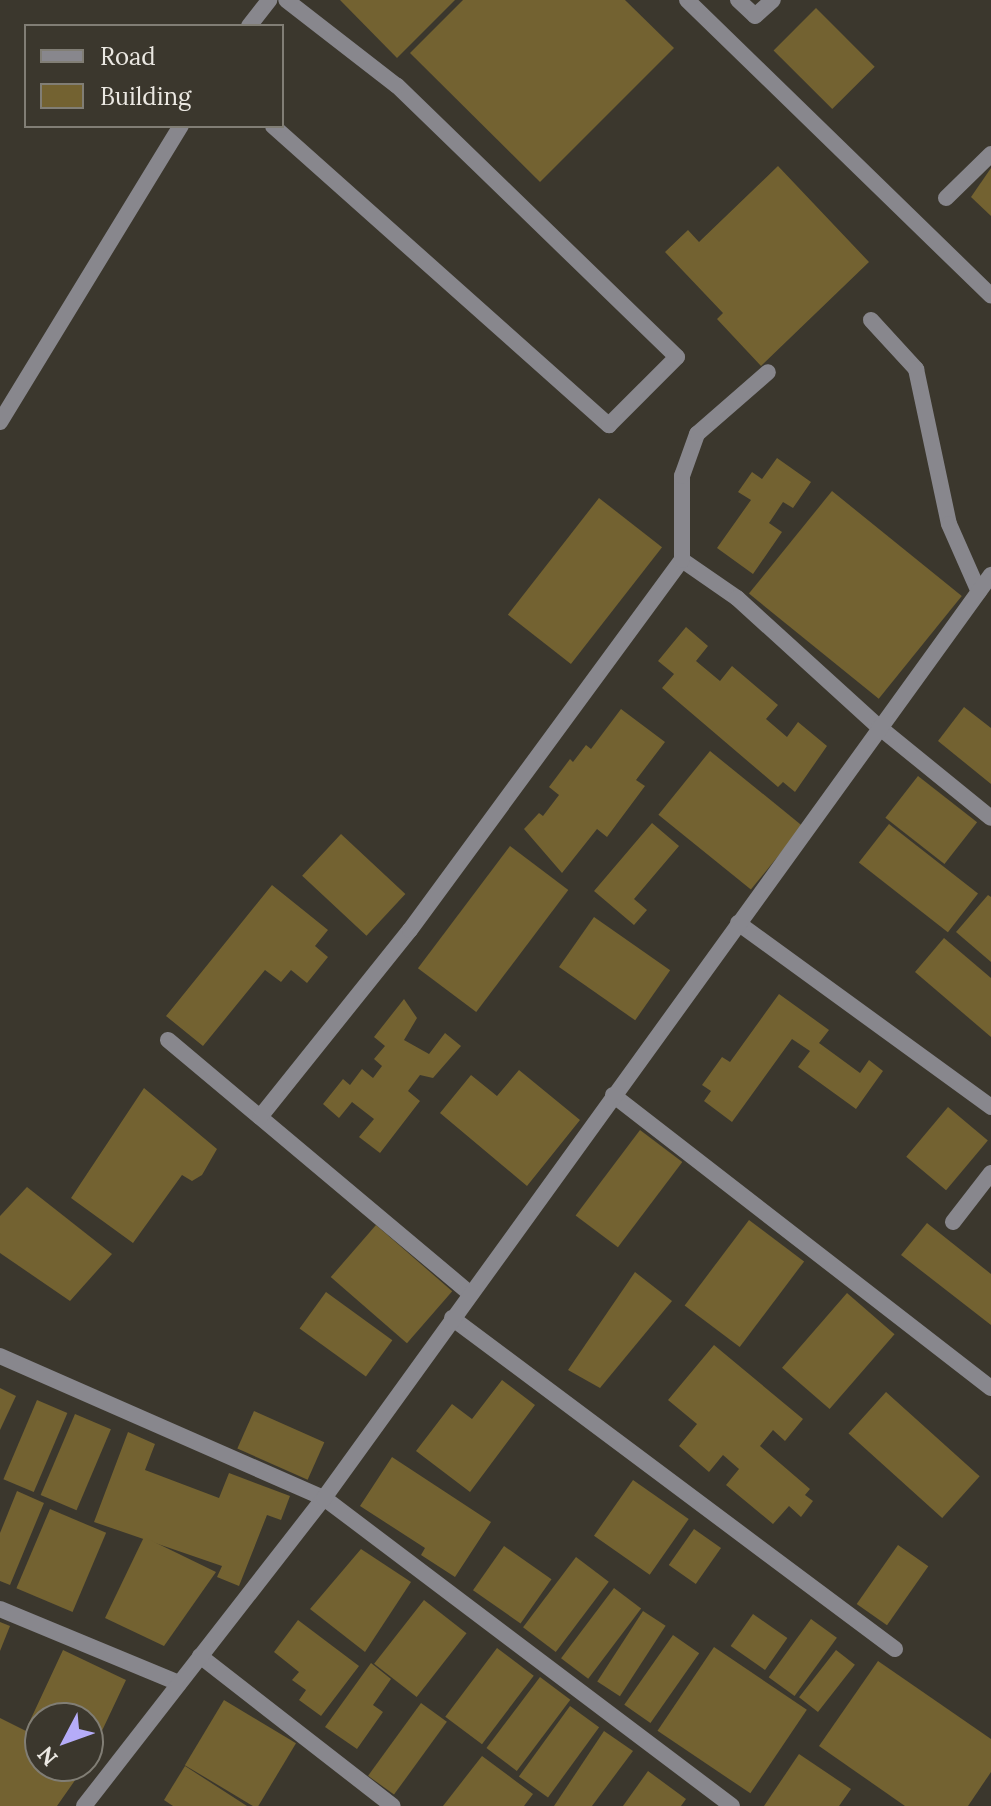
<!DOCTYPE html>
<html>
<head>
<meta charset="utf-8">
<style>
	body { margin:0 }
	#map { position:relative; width:991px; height:1806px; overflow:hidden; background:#3b372d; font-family:Lora,serif }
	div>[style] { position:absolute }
	.building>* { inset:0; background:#736231; transform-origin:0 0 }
	.service>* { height:16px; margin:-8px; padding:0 8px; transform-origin:8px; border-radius:8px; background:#88878d }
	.minor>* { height:16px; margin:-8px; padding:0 8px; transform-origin:8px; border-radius:8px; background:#88878d }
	span { translate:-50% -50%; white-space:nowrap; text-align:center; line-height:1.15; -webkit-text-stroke:8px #3b372d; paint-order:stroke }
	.legend { position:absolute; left:24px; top:24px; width:260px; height:104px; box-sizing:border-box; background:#3b372d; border:2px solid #817e75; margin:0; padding:10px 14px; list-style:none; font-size:24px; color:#ebe8e2 }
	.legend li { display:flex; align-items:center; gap:16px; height:40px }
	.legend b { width:40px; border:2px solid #817e75 }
	.north { position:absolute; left:24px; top:1702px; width:80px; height:80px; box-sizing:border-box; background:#3b372d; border:2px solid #817e75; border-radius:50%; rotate:229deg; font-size:22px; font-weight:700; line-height:32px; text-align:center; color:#ebe8e2 }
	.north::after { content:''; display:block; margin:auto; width:28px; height:36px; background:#b5acf8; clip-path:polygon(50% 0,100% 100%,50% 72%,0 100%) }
</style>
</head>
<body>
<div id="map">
	<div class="building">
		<i style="clip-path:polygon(340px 0,455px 0,397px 58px)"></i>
		<i style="clip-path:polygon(463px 0,625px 0,674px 48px,540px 182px,410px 53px)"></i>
		<i style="left:816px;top:8px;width:83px;height:60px;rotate:45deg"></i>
		<i style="clip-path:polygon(778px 166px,869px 262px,761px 366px,717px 319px,723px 313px,665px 252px,688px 230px,699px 242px)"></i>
		<i style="clip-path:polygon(991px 168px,991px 216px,971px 197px)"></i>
		<i style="clip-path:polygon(777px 458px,811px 482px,793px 508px,783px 502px,769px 523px,782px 532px,753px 574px,717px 548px,751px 500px,738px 492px,752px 472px,762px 479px)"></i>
		<i style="left:832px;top:491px;width:167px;height:132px;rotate:39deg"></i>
		<i style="left:599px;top:498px;width:80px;height:148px;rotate:38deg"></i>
		<i style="clip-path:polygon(686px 627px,708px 646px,696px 661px,720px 681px,732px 666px,778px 705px,766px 719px,787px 737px,798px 722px,827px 746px,795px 792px,783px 782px,778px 787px,662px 688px,674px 674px,658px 661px)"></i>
		<i style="clip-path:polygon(964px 707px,991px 728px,991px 784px,938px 741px)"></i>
		<i style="clip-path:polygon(621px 709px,665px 742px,636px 780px,645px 786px,607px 837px,597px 829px,562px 873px,524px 829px,539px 813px,543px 816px,559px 795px,549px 787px,570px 759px,573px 762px,586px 745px,591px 749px)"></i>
		<i style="left:710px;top:751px;width:119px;height:82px;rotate:39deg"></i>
		<i style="left:918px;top:776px;width:75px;height:53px;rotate:38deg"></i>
		<i style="clip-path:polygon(652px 823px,679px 846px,634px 899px,647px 910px,634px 925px,594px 891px)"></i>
		<i style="left:889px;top:824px;width:113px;height:49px;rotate:38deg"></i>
		<i style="left:341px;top:834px;width:88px;height:57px;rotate:43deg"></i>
		<i style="left:510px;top:846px;width:73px;height:153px;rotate:37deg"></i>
		<i style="clip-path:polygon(272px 885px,328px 930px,315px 946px,328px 957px,307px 983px,291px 970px,281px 982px,265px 970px,203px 1046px,166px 1016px)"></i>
		<i style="clip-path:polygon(988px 895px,991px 897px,991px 962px,956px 932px)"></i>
		<i style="left:594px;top:917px;width:93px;height:61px;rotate:35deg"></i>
		<i style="clip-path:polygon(944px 938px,991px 978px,991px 1037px,915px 972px)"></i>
		<i style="clip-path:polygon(779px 994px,829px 1030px,819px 1043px,860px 1073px,869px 1060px,883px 1071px,856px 1109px,798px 1067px,810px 1051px,792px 1039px,732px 1122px,704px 1101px,711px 1091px,702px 1085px,722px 1057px,730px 1062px)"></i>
		<i style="clip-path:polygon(404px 999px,417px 1018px,404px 1040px,429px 1054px,445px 1033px,461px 1046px,433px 1078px,420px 1075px,408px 1091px,420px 1101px,380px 1153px,359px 1137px,374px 1119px,352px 1102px,339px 1118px,323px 1104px,343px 1079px,350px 1085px,362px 1069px,373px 1078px,382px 1066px,374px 1059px,385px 1046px,374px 1037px)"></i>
		<i style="clip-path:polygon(519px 1070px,580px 1120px,527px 1186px,440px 1113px,471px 1075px,497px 1096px)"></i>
		<i style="clip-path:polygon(144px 1088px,217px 1149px,202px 1175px,192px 1181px,182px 1175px,133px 1243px,71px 1198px)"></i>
		<i style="left:948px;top:1107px;width:52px;height:65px;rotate:40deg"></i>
		<i style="left:640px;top:1130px;width:53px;height:107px;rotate:37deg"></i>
		<i style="clip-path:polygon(27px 1187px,112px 1254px,70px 1301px,0 1253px,0 1216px)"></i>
		<i style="left:749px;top:1220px;width:69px;height:107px;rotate:37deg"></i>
		<i style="clip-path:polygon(927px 1223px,991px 1274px,991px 1325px,901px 1255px)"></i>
		<i style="left:376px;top:1225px;width:101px;height:69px;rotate:41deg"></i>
		<i style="clip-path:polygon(635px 1272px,672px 1301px,600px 1388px,568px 1370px)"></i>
		<i style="left:326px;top:1292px;width:82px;height:45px;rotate:36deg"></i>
		<i style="left:847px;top:1293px;width:63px;height:99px;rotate:41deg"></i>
		<i style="clip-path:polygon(714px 1345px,803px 1419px,785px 1441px,773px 1430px,760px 1446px,810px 1489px,805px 1495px,813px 1501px,801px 1517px,789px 1506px,773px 1524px,726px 1485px,739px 1469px,723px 1455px,709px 1472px,679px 1446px,697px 1424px,668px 1400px)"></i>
		<i style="clip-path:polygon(502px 1380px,535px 1405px,470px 1492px,416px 1451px,452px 1404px,472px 1419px)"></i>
		<i style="clip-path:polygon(0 1388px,16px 1396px,0 1430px)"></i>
		<i style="left:886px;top:1392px;width:126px;height:56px;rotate:42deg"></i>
		<i style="left:37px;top:1400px;width:33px;height:86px;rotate:23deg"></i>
		<i style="left:254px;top:1411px;width:77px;height:41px;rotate:24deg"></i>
		<i style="left:75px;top:1414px;width:39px;height:88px;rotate:23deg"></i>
		<i style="clip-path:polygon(128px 1432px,155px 1444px,145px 1470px,219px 1498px,229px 1473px,290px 1496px,281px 1520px,267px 1515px,239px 1586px,217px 1577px,222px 1566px,94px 1522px)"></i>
		<i style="clip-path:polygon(392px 1457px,491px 1522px,455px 1577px,421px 1555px,425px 1548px,360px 1506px)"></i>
		<i style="left:633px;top:1480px;width:68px;height:68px;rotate:35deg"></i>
		<i style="clip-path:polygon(17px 1491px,44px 1503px,10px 1585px,0 1581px,0 1533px)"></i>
		<i style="left:50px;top:1509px;width:61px;height:86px;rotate:23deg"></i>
		<i style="left:694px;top:1529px;width:33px;height:44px;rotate:35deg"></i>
		<i style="clip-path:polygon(144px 1537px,216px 1572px,164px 1646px,105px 1618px)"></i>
		<i style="left:898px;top:1545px;width:37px;height:72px;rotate:35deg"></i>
		<i style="left:504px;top:1546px;width:58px;height:54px;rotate:35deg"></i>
		<i style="clip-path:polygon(361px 1549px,411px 1582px,365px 1652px,310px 1609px)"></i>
		<i style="left:576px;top:1557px;width:41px;height:88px;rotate:37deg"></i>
		<i style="left:614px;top:1588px;width:34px;height:88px;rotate:37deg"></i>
		<i style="left:424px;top:1600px;width:54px;height:81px;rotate:38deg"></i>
		<i style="left:643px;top:1611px;width:27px;height:84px;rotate:33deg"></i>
		<i style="left:753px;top:1614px;width:42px;height:39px;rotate:35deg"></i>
		<i style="left:811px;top:1619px;width:32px;height:72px;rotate:36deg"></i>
		<i style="clip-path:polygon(298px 1620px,359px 1666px,321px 1716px,299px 1700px,306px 1690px,292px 1680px,299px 1672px,274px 1652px)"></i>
		<i style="clip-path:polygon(0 1622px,10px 1626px,0 1651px)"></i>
		<i style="left:673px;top:1635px;width:32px;height:85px;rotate:35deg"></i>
		<i style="left:714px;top:1647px;width:112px;height:101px;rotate:34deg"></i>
		<i style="left:497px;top:1648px;width:46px;height:86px;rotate:37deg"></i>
		<i style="clip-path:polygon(63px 1650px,126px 1680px,100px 1735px,88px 1729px,88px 1718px,40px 1718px,40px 1731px,28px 1725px)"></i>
		<i style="left:836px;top:1650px;width:24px;height:60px;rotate:38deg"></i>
		<i style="clip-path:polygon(878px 1661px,991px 1739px,991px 1772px,968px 1806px,905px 1806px,819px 1746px)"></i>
		<i style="clip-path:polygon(371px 1663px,391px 1679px,373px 1705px,383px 1712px,357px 1749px,325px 1727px)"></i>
		<i style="left:540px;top:1677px;width:38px;height:89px;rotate:37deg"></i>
		<i style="left:224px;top:1700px;width:84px;height:76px;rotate:31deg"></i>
		<i style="left:421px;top:1703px;width:32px;height:90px;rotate:36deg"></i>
		<i style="left:570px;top:1706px;width:36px;height:87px;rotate:36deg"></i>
		<i style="clip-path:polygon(0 1718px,40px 1738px,40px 1766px,85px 1766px,57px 1806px,0 1806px)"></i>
		<i style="clip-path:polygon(604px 1731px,633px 1751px,592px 1806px,554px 1806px)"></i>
		<i style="clip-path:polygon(799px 1754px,851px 1789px,839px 1806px,764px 1806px)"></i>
		<i style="clip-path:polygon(482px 1756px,533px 1794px,524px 1806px,443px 1806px)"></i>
		<i style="clip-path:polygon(185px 1766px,247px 1806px,173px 1806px,164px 1800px)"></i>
		<i style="clip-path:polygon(648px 1771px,686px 1799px,681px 1806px,623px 1806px)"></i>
	</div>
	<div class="service">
		<i style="left:738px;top:0;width:23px;rotate:43deg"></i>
		<i style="left:755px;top:16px;width:24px;rotate:-42deg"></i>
		<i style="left:946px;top:198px;width:63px;rotate:-44.4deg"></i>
		<i style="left:871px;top:320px;width:67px;rotate:47.4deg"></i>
		<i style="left:916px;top:369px;width:158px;rotate:78deg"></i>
		<i style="left:949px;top:524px;width:74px;rotate:66.2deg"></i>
		<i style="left:953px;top:1222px;width:62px;rotate:-52.2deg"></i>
	</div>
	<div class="minor">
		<i style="left:687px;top:0;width:424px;rotate:44.2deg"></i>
		<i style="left:249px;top:26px;width:33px;rotate:-52deg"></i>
		<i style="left:273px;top:126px;width:450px;rotate:41.7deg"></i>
		<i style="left:609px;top:425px;width:96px;rotate:-45deg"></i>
		<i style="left:677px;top:357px;width:390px;rotate:-135.9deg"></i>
		<i style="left:397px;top:86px;width:140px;rotate:-142.2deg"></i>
		<i style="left:0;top:422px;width:347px;rotate:-58.6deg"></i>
		<i style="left:682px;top:560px;width:67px;rotate:34.6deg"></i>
		<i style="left:737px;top:598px;width:192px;rotate:42.3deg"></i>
		<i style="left:879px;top:727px;width:144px;rotate:39.1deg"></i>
		<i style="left:738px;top:923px;width:313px;rotate:36deg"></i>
		<i style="left:168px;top:1040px;width:394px;rotate:40deg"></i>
		<i style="left:613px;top:1095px;width:478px;rotate:37.8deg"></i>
		<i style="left:260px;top:1117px;width:240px;rotate:-51.3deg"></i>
		<i style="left:410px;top:930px;width:459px;rotate:-53.7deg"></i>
		<i style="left:682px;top:560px;width:84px;rotate:-90deg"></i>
		<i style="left:682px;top:476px;width:45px;rotate:-70.3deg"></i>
		<i style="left:697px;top:434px;width:94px;rotate:-41.1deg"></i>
		<i style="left:452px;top:1318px;width:553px;rotate:36.77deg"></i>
		<i style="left:0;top:1356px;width:354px;rotate:23.7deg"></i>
		<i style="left:324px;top:1498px;width:511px;rotate:37.05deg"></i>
		<i style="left:0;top:1609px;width:194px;rotate:22.5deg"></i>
		<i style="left:200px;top:1656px;width:244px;rotate:37.9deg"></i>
		<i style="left:84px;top:1806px;width:390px;rotate:-52.1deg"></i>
		<i style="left:324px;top:1498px;width:1139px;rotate:-54.15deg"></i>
	</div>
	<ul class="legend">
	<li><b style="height:10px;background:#88878d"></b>Road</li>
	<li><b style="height:22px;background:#736231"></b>Building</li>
	</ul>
	<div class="north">N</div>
</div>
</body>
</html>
